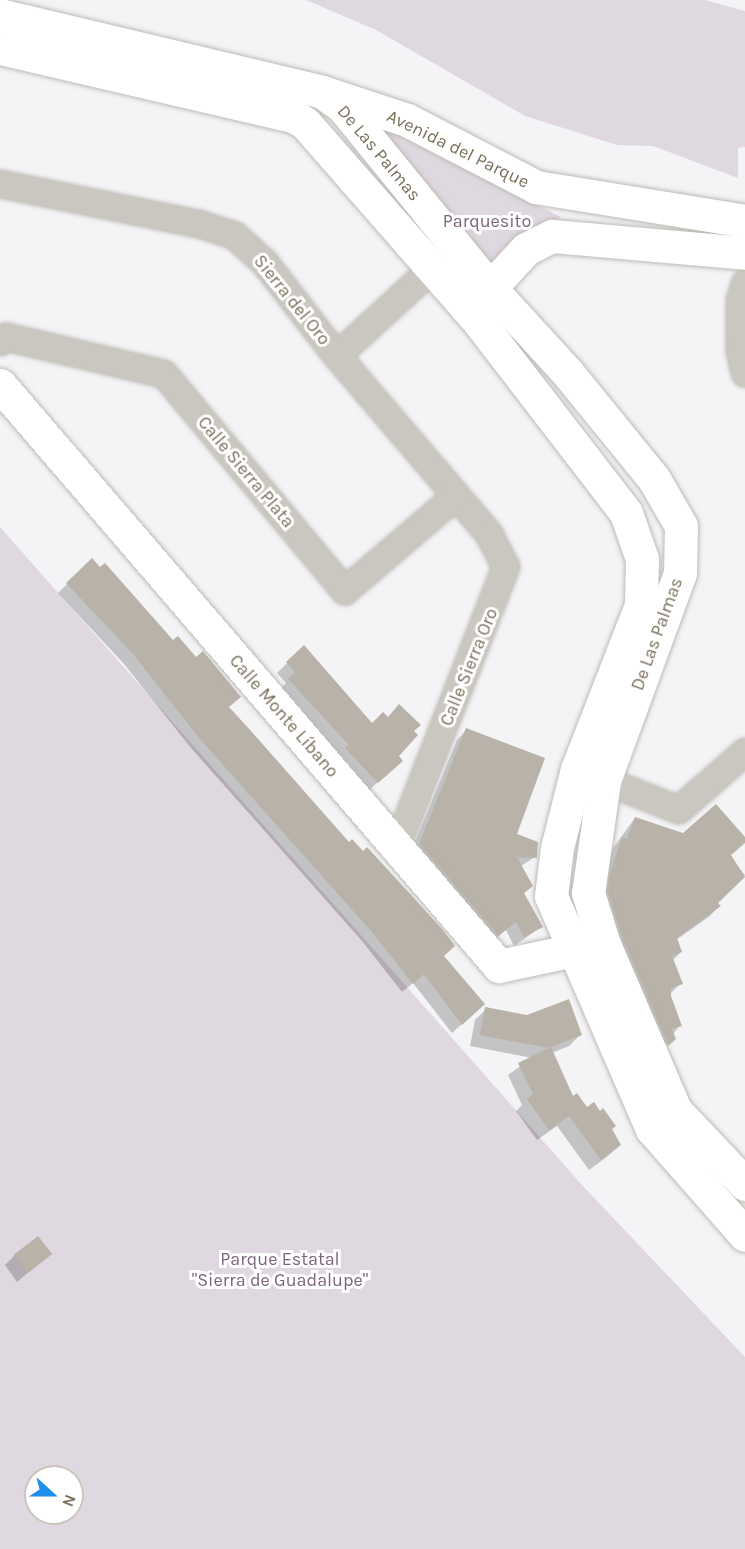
<!DOCTYPE html>
<html>
<head>
<meta charset="utf-8">
<style>
	body { margin:0 }
	#map { position:relative; width:745px; height:1549px; overflow:hidden; background:#f4f4f7; font-family:Karla,sans-serif }
	div>[style] { position:absolute }
	.green>* { inset:0; background:#e0d8e1 }
	.shadow>* { inset:0; background:#0003 }
	.building>* { inset:0; background:#b8b2a8; transform-origin:0 0 }
	.roads { filter:drop-shadow(0 0 2px #bebbb4) drop-shadow(0 0 2px #bebbb4) }
	.street>* { height:26px; margin:-13px; padding:0 13px; transform-origin:13px; border-radius:13px; background:#cac7c1 }
	.secondary>* { height:33px; margin:-16.5px; padding:0 16.5px; transform-origin:16.5px; border-radius:16.5px; background:#fff }
	span { translate:-50% -50%; white-space:nowrap; text-align:center; line-height:1.15; -webkit-text-stroke:6px #fff; paint-order:stroke }
	.street-label { font-size:18px; color:#7a705c }
	.park-label { font-size:18px; color:#7d647d }
	.north { position:absolute; left:24px; top:1465px; width:60px; height:60px; box-sizing:border-box; background:#fff; border:2px solid #cac6be; border-radius:50%; rotate:111deg; font-size:16px; font-weight:700; line-height:24px; text-align:center; color:#7a705c }
	.north::after { content:''; display:block; margin:auto; width:21px; height:27px; background:#1f8fec; clip-path:polygon(50% 0,100% 100%,50% 72%,0 100%) }
</style>
</head>
<body>
<div id="map">
	<div class="green">
		<i style="clip-path:polygon(306px 0,705px 0,745px 11px,745px 147px,738px 148px,738px 178px,653px 146px,617px 145px,525px 116px,376px 30px)"></i>
		<i style="clip-path:polygon(352px 112px,561px 217px,518px 241px,488px 282px)"></i>
		<i style="clip-path:polygon(evenodd,0 527px,582px 1185px,745px 1357px,745px 1549px,0 1549px,0 527px,36px 1477px,72px 1477px,72px 1513px,36px 1513px,36px 1477px)"></i>
	</div>
	<div class="shadow">
		<i style="clip-path:polygon(67px 584px,228px 707px,349px 844px,363px 853px,367px 849px,413px 897px,453px 945px,442px 956px,474px 1013px,452px 1033px,413px 983px,402px 992px,362px 941px,191px 748px,124px 664px,58px 593px)"></i>
		<i style="clip-path:polygon(287px 663px,371px 725px,388px 718px,412px 731px,391px 770px,367px 792px,279px 690px,286px 683px,277px 673px)"></i>
		<i style="clip-path:polygon(466px 730px,515px 835px,535px 857px,521px 866px,531px 886px,523px 894px,541px 927px,514px 946px,506px 930px,488px 945px,410px 854px,457px 740px)"></i>
		<i style="clip-path:polygon(635px 818px,683px 835px,745px 839px,729px 856px,745px 875px,716px 903px,719px 906px,710px 916px,676px 940px,681px 952px,672px 961px,681px 983px,670px 994px,680px 1025px,658px 1054px,600px 887px,613px 848px)"></i>
		<i style="clip-path:polygon(486px 1009px,580px 1035px,569px 1046px,552px 1053px,572px 1098px,611px 1129px,619px 1145px,608px 1156px,589px 1170px,557px 1126px,537px 1140px,516px 1111px,522px 1105px,508px 1075px,532px 1058px,470px 1046px,475px 1020px)"></i>
		<i style="clip-path:polygon(50px 1254px,17px 1282px,5px 1265px,14px 1256px)"></i>
	</div>
	<div class="building">
		<i style="clip-path:polygon(92px 558px,100px 567px,105px 563px,173px 640px,178px 636px,196px 657px,203px 651px,241px 697px,229px 707px,251px 731px,349px 842px,352px 839px,363px 851px,367px 847px,444px 931px,455px 946px,444px 956px,485px 1004px,462px 1025px,424px 974px,413px 984px,371px 931px,200px 739px,133px 654px,66px 583px)"></i>
		<i style="clip-path:polygon(304px 645px,372px 723px,383px 712px,388px 717px,399px 704px,421px 725px,414px 731px,418px 735px,399px 756px,403px 761px,378px 783px,345px 748px,349px 745px,288px 679px,295px 672px,286px 662px)"></i>
		<i style="clip-path:polygon(466px 728px,545px 758px,517px 834px,538px 842px,537px 858px,517px 857px,533px 886px,524px 893px,543px 927px,524px 937px,516px 922px,498px 936px,419px 844px)"></i>
		<i style="clip-path:polygon(716px 804px,745px 837px,745px 843px,731px 855px,745px 877px,718px 903px,721px 906px,677px 938px,682px 952px,672px 956px,683px 984px,671px 988px,671px 996px,682px 1026px,672px 1029px,676px 1039px,668px 1046px,622px 937px,607px 891px,609px 876px,622px 837px,627px 839px,635px 817px,683px 833px)"></i>
		<i style="clip-path:polygon(569px 999px,582px 1035px,551px 1047px,573px 1096px,577px 1093px,587px 1107px,594px 1102px,600px 1111px,603px 1108px,616px 1126px,612px 1129px,621px 1145px,601px 1160px,569px 1116px,549px 1130px,527px 1099px,533px 1094px,518px 1063px,549px 1048px,480px 1035px,485px 1007px,527px 1015px)"></i>
		<i style="left:38px;top:1236px;width:23px;height:31px;rotate:52deg"></i>
	</div>
	<div class="roads">
		<div class="street">
			<i style="left:0;top:184px;width:203px;rotate:11.4deg"></i>
			<i style="left:199px;top:224px;width:38px;rotate:18deg"></i>
			<i style="left:235px;top:236px;width:40px;rotate:42deg"></i>
			<i style="left:265px;top:263px;width:118px;rotate:52.3deg"></i>
			<i style="left:337px;top:356px;width:234px;rotate:49.5deg"></i>
			<i style="left:489px;top:534px;width:37px;rotate:63deg"></i>
			<i style="left:506px;top:567px;width:300px;rotate:111.3deg"></i>
			<i style="left:745px;top:284px;width:17px;rotate:107deg"></i>
			<i style="left:740px;top:300px;width:51px;rotate:90deg"></i>
			<i style="left:740px;top:351px;width:23px;rotate:77deg"></i>
			<i style="left:0;top:342px;width:8px;rotate:-40deg"></i>
			<i style="left:6px;top:337px;width:162px;rotate:13.2deg"></i>
			<i style="left:164px;top:374px;width:283px;rotate:50.2deg"></i>
			<i style="left:345px;top:591px;width:145px;rotate:-40.5deg"></i>
			<i style="left:337px;top:356px;width:127px;rotate:-42.5deg"></i>
			<i style="left:588px;top:774px;width:98px;rotate:21.6deg"></i>
			<i style="left:679px;top:810px;width:88px;rotate:-41.3deg"></i>
		</div>
		<div class="secondary">
			<i style="left:0;top:15px;width:331px;rotate:13.4deg"></i>
			<i style="left:322px;top:92px;width:89px;rotate:18.2deg"></i>
			<i style="left:407px;top:120px;width:145px;rotate:27.4deg"></i>
			<i style="left:536px;top:187px;width:212px;rotate:9.2deg"></i>
			<i style="left:0;top:48px;width:301px;rotate:13.1deg"></i>
			<i style="left:293px;top:116px;width:14px;rotate:30deg"></i>
			<i style="left:305px;top:123px;width:264px;rotate:48.8deg"></i>
			<i style="left:479px;top:322px;width:241px;rotate:52.4deg"></i>
			<i style="left:626px;top:513px;width:49px;rotate:70.8deg"></i>
			<i style="left:642px;top:559px;width:46px;rotate:91.2deg"></i>
			<i style="left:641px;top:605px;width:176px;rotate:111.3deg"></i>
			<i style="left:577px;top:769px;width:81px;rotate:104.2deg"></i>
			<i style="left:557px;top:848px;width:48px;rotate:97.1deg"></i>
			<i style="left:551px;top:896px;width:254px;rotate:66.6deg"></i>
			<i style="left:652px;top:1129px;width:141px;rotate:48.7deg"></i>
			<i style="left:322px;top:92px;width:24px;rotate:35deg"></i>
			<i style="left:342px;top:106px;width:235px;rotate:50.9deg"></i>
			<i style="left:490px;top:288px;width:114px;rotate:47.5deg"></i>
			<i style="left:567px;top:372px;width:138px;rotate:50.9deg"></i>
			<i style="left:654px;top:479px;width:54px;rotate:60.1deg"></i>
			<i style="left:681px;top:526px;width:47px;rotate:91.2deg"></i>
			<i style="left:680px;top:573px;width:221px;rotate:110.1deg"></i>
			<i style="left:604px;top:781px;width:113px;rotate:98.1deg"></i>
			<i style="left:588px;top:893px;width:53px;rotate:72.6deg"></i>
			<i style="left:604px;top:944px;width:181px;rotate:66.8deg"></i>
			<i style="left:675px;top:1110px;width:102px;rotate:46.6deg"></i>
			<i style="left:490px;top:288px;width:53px;rotate:-47.3deg"></i>
			<i style="left:526px;top:249px;width:29px;rotate:-27deg"></i>
			<i style="left:552px;top:236px;width:194px;rotate:5deg"></i>
			<i style="left:0;top:385px;width:766px;rotate:49.34deg"></i>
			<i style="left:499px;top:966px;width:96px;rotate:-12deg"></i>
		</div>
	</div>
	<div class="street-label">
		<span style="left:458px;top:149px;rotate:26deg">Avenida del Parque</span>
		<span style="left:379px;top:153px;rotate:50deg">De Las Palmas</span>
		<span style="left:292px;top:300px;rotate:51deg">Sierra del Oro</span>
		<span style="left:246px;top:472px;rotate:50deg">Calle Sierra Plata</span>
		<span style="left:657px;top:634px;rotate:-70deg">De Las Palmas</span>
		<span style="left:469px;top:667px;rotate:-68deg">Calle Sierra Oro</span>
		<span style="left:284px;top:716px;rotate:49deg">Calle Monte Líbano</span>
	</div>
	<div class="park-label">
		<span style="left:487px;top:221px">Parquesito</span>
		<span style="left:280px;top:1270px">Parque Estatal<br>"Sierra de Guadalupe"</span>
	</div>
	<div class="north">N</div>
</div>
</body>
</html>
